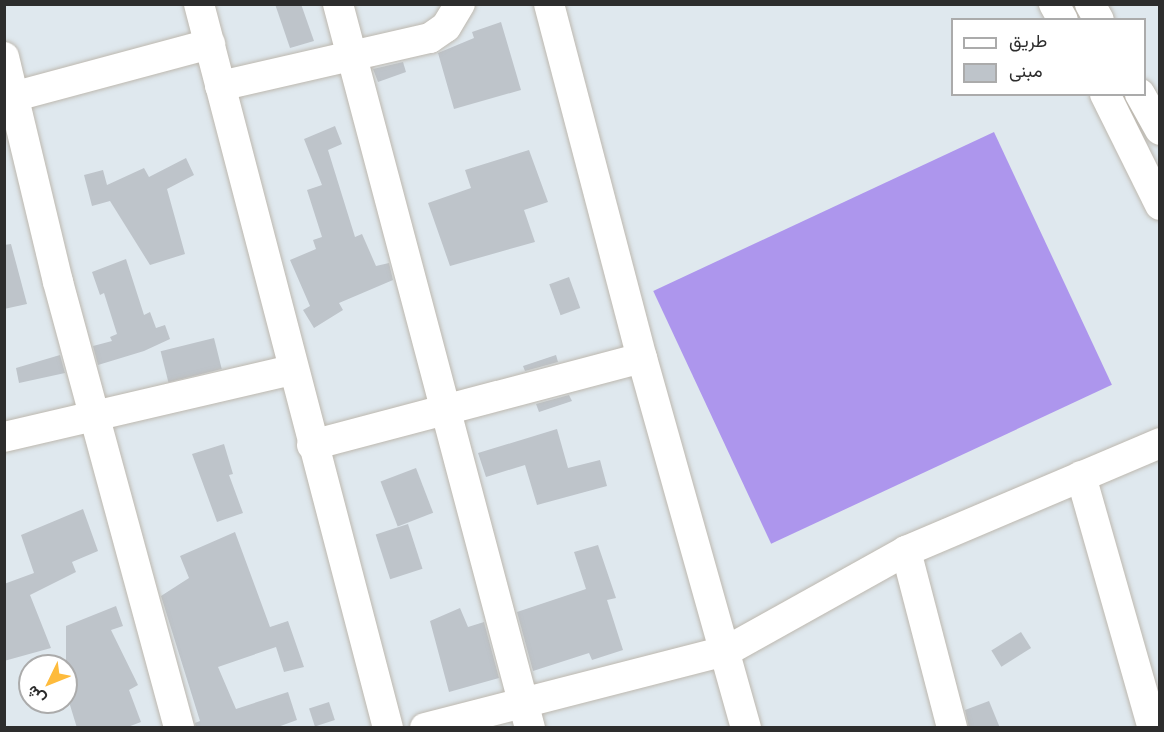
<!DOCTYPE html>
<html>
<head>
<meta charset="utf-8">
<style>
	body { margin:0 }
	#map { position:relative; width:1164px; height:732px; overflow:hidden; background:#dfe8ee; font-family:Helvetica,Vazirmatn,sans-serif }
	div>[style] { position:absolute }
	.pitch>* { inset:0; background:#ad96ed; transform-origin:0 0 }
	.building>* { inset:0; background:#bec4ca; transform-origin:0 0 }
	.roads { filter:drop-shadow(0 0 2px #bdb8af) drop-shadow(0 0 2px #bdb8af) }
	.minor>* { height:30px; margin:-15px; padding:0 15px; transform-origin:15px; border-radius:15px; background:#fff }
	span { translate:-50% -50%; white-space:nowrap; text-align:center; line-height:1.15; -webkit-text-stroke:4.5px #fff; paint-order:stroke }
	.frame { position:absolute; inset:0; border:6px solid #2d2d2d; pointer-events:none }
	.legend { position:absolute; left:951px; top:18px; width:195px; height:78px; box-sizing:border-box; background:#fff; border:2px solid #ababab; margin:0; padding:8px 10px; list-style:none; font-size:18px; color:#2d2d2d }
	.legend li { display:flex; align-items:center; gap:12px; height:30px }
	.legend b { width:30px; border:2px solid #ababab }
	.north { position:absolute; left:18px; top:654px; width:60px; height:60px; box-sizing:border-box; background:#fff; border:2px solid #ababab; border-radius:50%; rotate:227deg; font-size:16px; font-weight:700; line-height:24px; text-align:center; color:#2d2d2d }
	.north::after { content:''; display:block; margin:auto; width:21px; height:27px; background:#febb3c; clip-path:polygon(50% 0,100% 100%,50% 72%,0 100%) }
</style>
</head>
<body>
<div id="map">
	<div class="pitch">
		<i style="left:994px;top:132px;width:279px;height:376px;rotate:65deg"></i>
	</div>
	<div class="building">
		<i style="clip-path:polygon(275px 4px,301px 4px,314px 41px,290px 48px)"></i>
		<i style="clip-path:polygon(501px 22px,521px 90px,454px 109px,438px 53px,474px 38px,472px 32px)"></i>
		<i style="clip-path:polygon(403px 62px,406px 72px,378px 82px,373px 69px)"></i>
		<i style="clip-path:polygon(335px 126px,342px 144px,328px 150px,355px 237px,362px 234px,376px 266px,389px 263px,393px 280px,339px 303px,343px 310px,314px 328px,303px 310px,310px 306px,290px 260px,316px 249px,313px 240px,322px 237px,307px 190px,322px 185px,304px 139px)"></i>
		<i style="clip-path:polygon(529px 150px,548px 202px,524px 210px,535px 242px,450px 266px,428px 203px,471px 188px,465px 170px)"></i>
		<i style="clip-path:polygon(186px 158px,194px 175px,167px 189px,185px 254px,150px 265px,110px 201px,92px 206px,84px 175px,103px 170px,107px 185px,144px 168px,149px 177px)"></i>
		<i style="clip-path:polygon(11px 244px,27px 304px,4px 309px,4px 245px)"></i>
		<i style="clip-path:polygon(126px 259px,144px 315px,150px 312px,156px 328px,165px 325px,170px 339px,144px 351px,98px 365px,93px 346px,112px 341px,110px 337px,117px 334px,104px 293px,100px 295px,92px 272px)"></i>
		<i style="left:569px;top:277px;width:33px;height:21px;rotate:70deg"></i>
		<i style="left:214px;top:338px;width:32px;height:55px;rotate:76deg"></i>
		<i style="clip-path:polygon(60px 355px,65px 373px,19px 383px,16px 368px)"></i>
		<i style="clip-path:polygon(556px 355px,558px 362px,525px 371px,523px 366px)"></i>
		<i style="clip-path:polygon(569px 395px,572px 401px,539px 412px,536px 404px)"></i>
		<i style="clip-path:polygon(557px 429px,568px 468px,600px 460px,607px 486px,537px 505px,525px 465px,486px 477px,478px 453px)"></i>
		<i style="clip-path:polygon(224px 444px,233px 474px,229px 475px,243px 513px,217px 522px,192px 454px)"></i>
		<i style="left:416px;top:468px;width:48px;height:38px;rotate:69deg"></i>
		<i style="clip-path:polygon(83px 509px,98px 551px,72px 562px,76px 572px,30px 595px,51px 648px,4px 661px,4px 584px,34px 573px,21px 535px)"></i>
		<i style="left:408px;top:524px;width:47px;height:34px;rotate:72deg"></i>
		<i style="clip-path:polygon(235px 532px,270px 627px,288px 621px,304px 667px,284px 672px,276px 647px,218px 667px,236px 709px,288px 692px,297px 720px,275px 728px,196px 728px,195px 723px,200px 721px,161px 596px,189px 578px,180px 556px)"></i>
		<i style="clip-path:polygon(598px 545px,616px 598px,607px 600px,623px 650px,592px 660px,589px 653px,533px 671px,517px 612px,586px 589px,574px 552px)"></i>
		<i style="clip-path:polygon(116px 606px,123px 626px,111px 630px,138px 685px,129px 690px,141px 722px,125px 728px,77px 728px,66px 692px,66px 626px)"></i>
		<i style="clip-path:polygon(460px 608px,468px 627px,484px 622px,499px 678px,449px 692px,430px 621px)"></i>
		<i style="left:1021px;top:632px;width:19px;height:35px;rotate:58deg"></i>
		<i style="clip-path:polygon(989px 701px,1000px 728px,969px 728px,965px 710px)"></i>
		<i style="left:329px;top:702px;width:19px;height:21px;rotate:72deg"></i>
	</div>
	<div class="roads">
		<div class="minor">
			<i style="left:199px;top:4px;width:748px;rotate:75.37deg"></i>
			<i style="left:338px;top:4px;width:749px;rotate:75.15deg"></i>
			<i style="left:549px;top:4px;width:366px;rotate:75.3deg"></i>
			<i style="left:642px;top:358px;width:384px;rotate:74.3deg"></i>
			<i style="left:1054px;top:4px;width:18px;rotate:61deg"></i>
			<i style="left:1090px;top:4px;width:18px;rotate:61deg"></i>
			<i style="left:4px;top:57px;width:231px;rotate:76.5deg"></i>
			<i style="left:58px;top:282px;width:462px;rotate:74.8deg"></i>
			<i style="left:220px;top:86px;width:215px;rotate:-12.9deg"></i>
			<i style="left:430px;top:38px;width:19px;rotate:-35deg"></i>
			<i style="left:446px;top:27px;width:27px;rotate:-59deg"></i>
			<i style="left:1105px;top:94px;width:124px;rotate:63.6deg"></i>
			<i style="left:1140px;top:94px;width:41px;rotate:60.9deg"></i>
			<i style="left:16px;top:96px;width:201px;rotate:-15deg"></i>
			<i style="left:4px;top:437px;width:297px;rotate:-13.1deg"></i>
			<i style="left:312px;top:445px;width:341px;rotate:-14.8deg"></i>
			<i style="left:1081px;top:476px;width:262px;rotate:74.1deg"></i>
			<i style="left:906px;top:551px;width:183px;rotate:75.4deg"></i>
			<i style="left:425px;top:728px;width:313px;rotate:-14.4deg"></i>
			<i style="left:728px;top:650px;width:204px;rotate:-29.1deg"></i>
			<i style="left:906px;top:551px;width:276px;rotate:-23deg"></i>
		</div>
	</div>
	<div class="frame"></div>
	<ul class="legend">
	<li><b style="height:8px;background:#fff"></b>طريق</li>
	<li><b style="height:16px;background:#bec4ca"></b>مبنى</li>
	</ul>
	<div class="north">ش</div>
</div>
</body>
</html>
